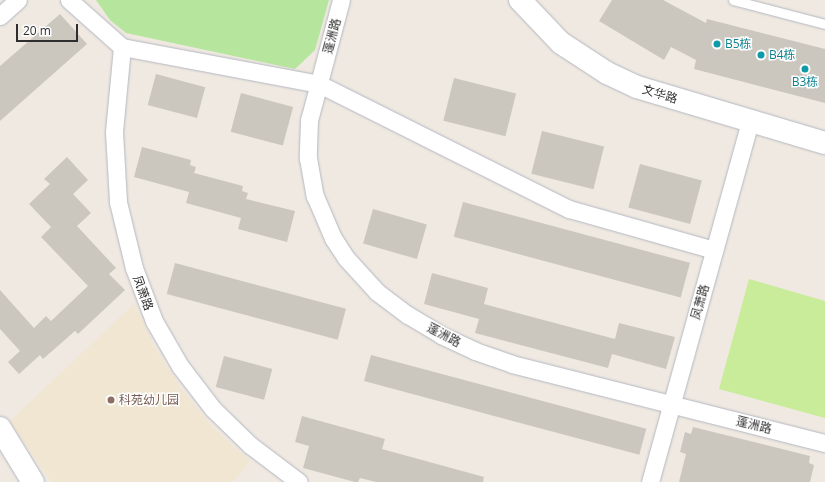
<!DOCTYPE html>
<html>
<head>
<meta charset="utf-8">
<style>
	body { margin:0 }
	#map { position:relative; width:825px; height:482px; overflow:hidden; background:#efe9e1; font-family:"Open Sans","Noto Sans SC",sans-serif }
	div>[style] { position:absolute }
	.education>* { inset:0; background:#f0e6d1 }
	.green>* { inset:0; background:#b6e59e }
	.pitch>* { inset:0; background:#c9ec9a }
	.building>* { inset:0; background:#cbc7bf; transform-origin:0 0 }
	.roads { filter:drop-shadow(0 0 1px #b4b7c1) drop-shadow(0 0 1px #b4b7c1) }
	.service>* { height:9px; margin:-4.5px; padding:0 4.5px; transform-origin:4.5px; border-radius:4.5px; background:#fff }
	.minor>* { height:17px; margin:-8.5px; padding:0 8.5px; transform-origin:8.5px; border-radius:8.5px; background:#fff }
	.tertiary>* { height:22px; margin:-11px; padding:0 11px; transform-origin:11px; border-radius:11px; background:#fff }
	.secondary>* { height:22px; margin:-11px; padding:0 11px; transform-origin:11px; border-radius:11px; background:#fff }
	.dots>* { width:11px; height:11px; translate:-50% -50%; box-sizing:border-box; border:2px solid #fff; border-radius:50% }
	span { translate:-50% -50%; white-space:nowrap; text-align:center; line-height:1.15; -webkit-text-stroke:3px #fff; paint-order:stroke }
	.street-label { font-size:12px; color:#2e2e2e }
	.culture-label { font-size:12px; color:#0d838f }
	.left { translate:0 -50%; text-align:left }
	.education-label { font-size:12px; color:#785e54 }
	.scale { position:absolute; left:16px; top:24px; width:62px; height:18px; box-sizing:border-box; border:2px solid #2e2e2e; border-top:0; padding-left:5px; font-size:12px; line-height:14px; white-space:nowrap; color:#2e2e2e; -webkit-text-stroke:3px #fff; paint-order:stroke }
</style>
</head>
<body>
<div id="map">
	<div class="education">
		<i style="clip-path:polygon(134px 304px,155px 348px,182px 390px,213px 428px,250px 461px,233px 482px,51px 482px,10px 421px)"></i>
	</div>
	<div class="green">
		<i style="clip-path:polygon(96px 0,329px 0,315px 50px,295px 69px,126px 33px,110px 20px)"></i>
	</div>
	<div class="pitch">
		<i style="clip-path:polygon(749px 279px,825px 301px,825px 418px,719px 389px)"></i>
	</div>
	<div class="building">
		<i style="clip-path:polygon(612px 0,663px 0,706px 23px,707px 19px,825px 49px,825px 103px,694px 69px,696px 60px,671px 47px,664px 60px,599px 21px)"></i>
		<i style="clip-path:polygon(60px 14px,87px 44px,0 121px,0 66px)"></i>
		<i style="left:156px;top:74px;width:51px;height:32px;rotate:15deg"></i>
		<i style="left:454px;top:78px;width:64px;height:44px;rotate:14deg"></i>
		<i style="left:241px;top:93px;width:54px;height:40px;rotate:15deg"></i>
		<i style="left:542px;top:131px;width:64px;height:44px;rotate:14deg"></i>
		<i style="clip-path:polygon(142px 147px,191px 160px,190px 165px,196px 167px,194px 173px,243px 186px,242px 191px,248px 193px,246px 199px,295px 211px,287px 242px,238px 229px,241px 218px,186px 203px,189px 192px,134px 177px)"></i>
		<i style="clip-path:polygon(67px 157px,88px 180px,73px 194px,91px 213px,77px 226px,116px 268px,109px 274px,125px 290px,78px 334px,75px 331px,43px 359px,40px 355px,19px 374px,8px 362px,20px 351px,0 329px,0 290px,34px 328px,46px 316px,51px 321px,88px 286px,41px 237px,51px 227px,29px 204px,50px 184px,44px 179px)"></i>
		<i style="left:640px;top:164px;width:64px;height:45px;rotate:15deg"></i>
		<i style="left:463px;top:202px;width:235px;height:36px;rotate:15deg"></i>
		<i style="left:373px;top:209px;width:56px;height:36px;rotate:16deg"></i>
		<i style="left:175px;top:263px;width:177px;height:32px;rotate:15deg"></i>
		<i style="clip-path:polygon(432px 273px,488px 288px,484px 304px,615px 339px,619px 323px,675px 337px,666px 369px,612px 354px,608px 368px,475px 333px,479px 319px,424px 304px)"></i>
		<i style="left:371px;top:355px;width:285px;height:27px;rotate:15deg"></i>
		<i style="left:224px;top:356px;width:50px;height:32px;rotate:15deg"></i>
		<i style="clip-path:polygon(302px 416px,385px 439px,382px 449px,484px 477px,483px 482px,376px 482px,360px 478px,358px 482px,355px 482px,303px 468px,309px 446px,295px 442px)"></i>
		<i style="clip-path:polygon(693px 427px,810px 456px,809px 463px,814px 465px,810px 482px,679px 482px,686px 454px,680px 452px,685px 432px,691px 434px)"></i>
	</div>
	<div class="roads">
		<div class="service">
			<i style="left:733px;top:0;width:95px;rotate:14.6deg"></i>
		</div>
		<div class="minor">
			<i style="left:69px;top:0;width:71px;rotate:41.6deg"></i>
			<i style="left:122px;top:47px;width:200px;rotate:10.6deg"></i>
			<i style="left:319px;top:84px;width:280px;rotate:26.6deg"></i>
			<i style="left:569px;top:209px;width:151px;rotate:15.8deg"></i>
			<i style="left:341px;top:0;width:124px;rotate:104.9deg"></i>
			<i style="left:309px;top:120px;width:38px;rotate:92deg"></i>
			<i style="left:308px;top:158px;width:39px;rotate:80deg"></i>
			<i style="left:315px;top:196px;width:46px;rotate:66.8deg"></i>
			<i style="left:333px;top:238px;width:24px;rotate:57deg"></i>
			<i style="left:346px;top:258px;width:46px;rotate:47.6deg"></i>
			<i style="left:377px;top:292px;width:39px;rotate:37deg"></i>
			<i style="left:408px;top:315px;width:39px;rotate:31deg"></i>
			<i style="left:441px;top:335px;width:38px;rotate:25deg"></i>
			<i style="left:475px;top:351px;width:39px;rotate:19deg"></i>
			<i style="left:512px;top:364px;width:323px;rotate:14.2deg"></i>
			<i style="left:0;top:16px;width:24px;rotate:-42deg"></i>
			<i style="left:122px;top:47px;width:85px;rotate:95.4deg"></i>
			<i style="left:114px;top:132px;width:70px;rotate:86.7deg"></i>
			<i style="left:118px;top:202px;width:68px;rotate:76.4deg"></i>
			<i style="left:134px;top:268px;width:57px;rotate:69.3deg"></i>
			<i style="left:154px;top:321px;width:52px;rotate:60deg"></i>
			<i style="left:180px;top:366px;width:54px;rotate:52.5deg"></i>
			<i style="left:213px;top:409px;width:52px;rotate:44.2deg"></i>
			<i style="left:250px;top:445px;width:61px;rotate:37.1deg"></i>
			<i style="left:650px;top:482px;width:375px;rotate:-74.5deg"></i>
		</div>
		<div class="tertiary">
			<i style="left:520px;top:0;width:59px;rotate:46.4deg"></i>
			<i style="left:561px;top:43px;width:55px;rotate:33.1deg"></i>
			<i style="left:607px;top:73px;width:33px;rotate:25deg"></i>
			<i style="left:637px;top:87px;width:196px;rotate:16.6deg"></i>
		</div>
		<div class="secondary">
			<i style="left:0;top:428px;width:63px;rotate:58.6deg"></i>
		</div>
	</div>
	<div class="dots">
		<i style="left:717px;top:44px;background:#0f9aa8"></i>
		<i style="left:761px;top:55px;background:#0f9aa8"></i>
		<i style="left:805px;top:69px;background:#0f9aa8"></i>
		<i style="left:111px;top:400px;background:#8d6e63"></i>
	</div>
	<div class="street-label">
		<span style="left:332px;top:36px;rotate:-75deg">蓬洲路</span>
		<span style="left:660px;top:94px;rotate:17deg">文华路</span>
		<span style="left:143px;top:293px;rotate:70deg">凤萧路</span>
		<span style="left:700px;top:302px;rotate:-74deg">凤萧路</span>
		<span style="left:444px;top:335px;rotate:28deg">蓬洲路</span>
		<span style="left:754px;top:425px;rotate:14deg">蓬洲路</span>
	</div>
	<div class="culture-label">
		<span class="left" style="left:725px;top:44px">B5栋</span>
		<span class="left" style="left:769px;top:55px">B4栋</span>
		<span style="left:805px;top:82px">B3栋</span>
	</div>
	<div class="education-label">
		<span class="left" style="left:119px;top:400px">科苑幼儿园</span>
	</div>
	<div class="scale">20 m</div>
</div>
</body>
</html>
